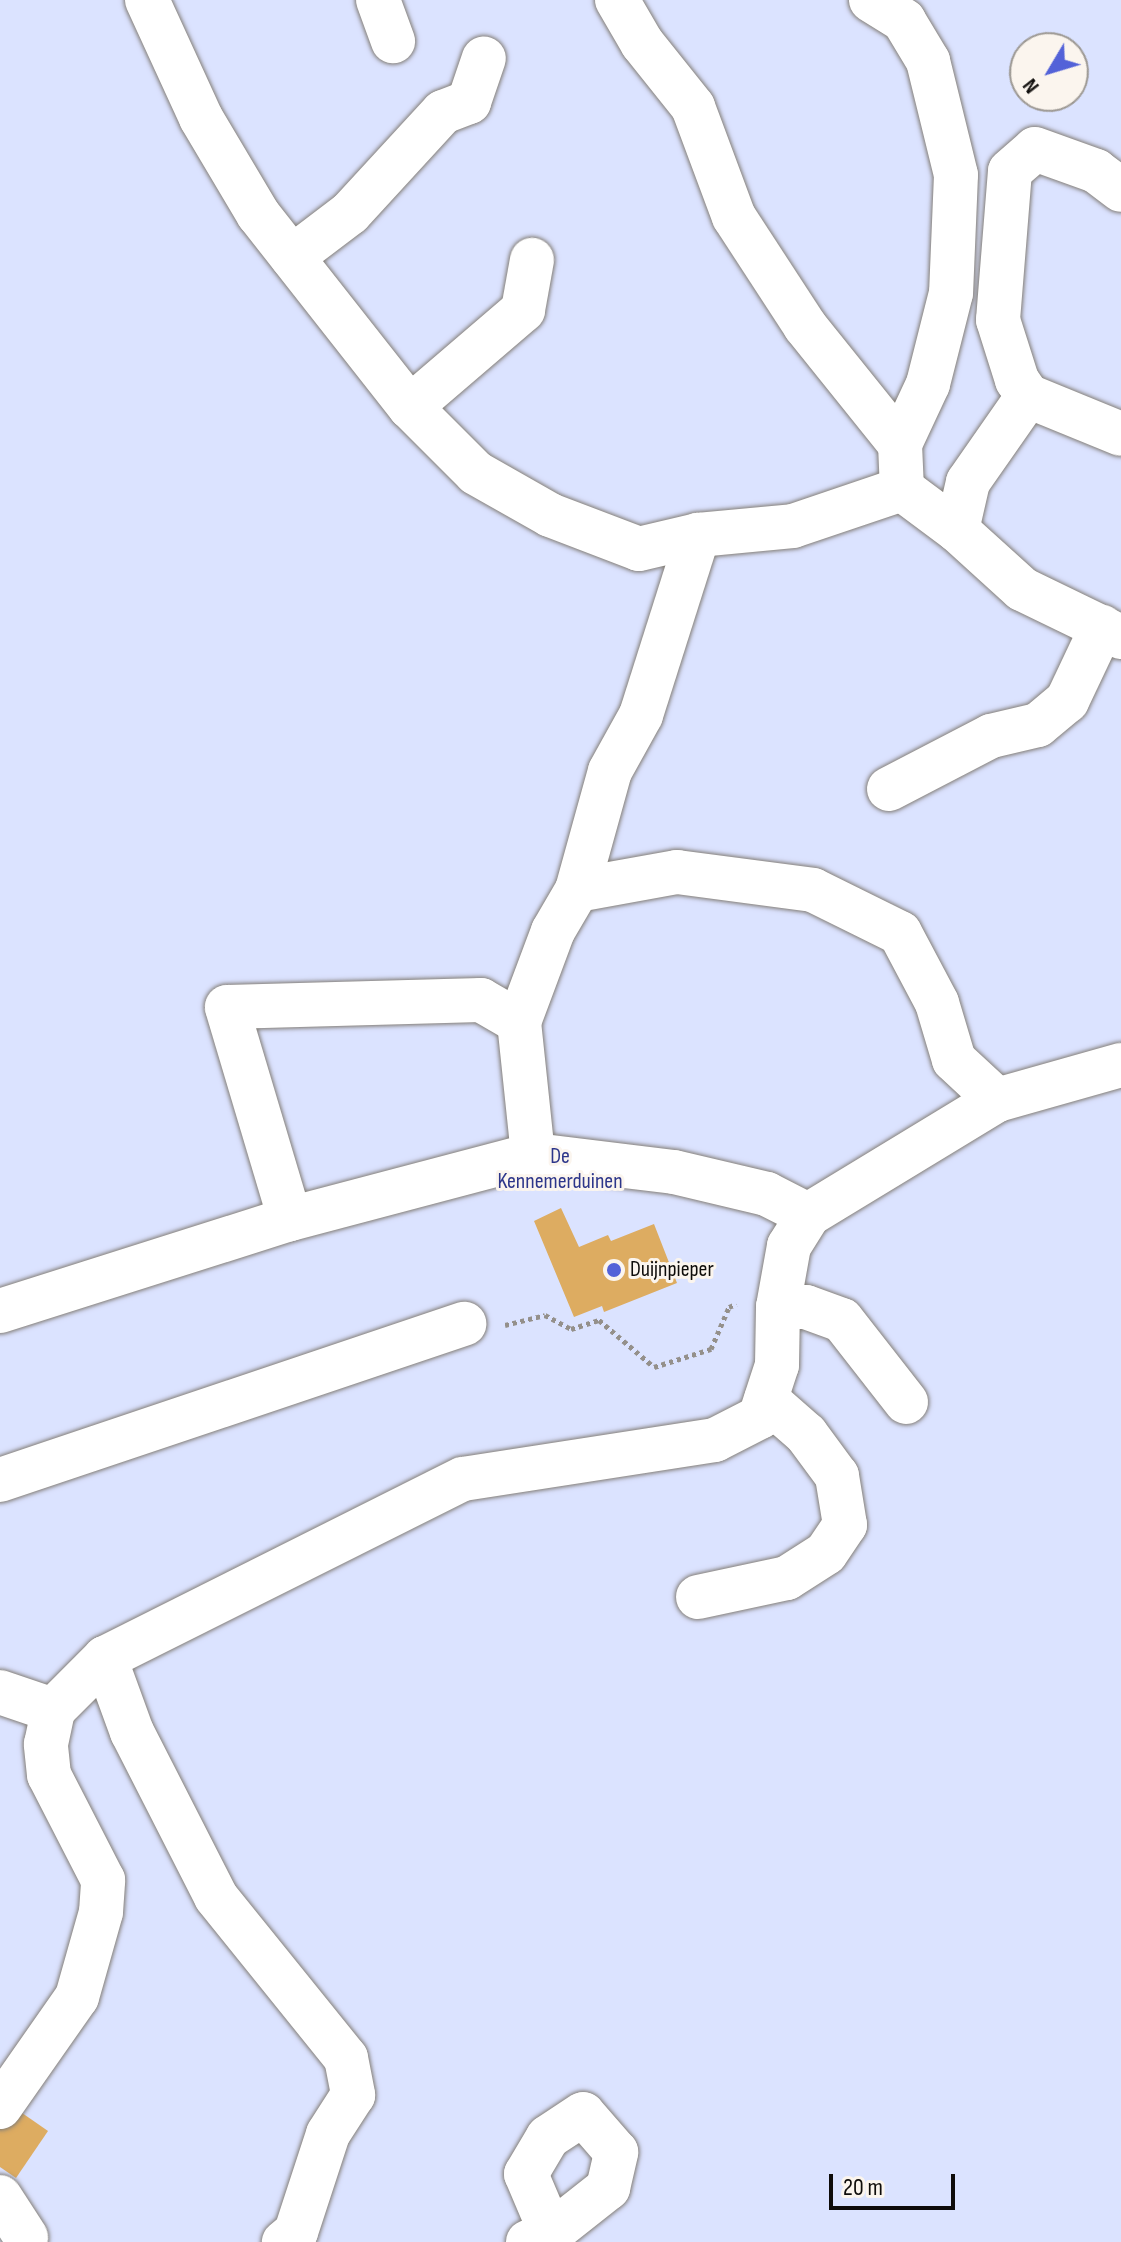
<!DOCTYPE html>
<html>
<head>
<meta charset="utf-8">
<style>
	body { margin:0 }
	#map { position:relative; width:1121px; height:2242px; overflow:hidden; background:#fbf5ee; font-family:"Sofia Sans Condensed",sans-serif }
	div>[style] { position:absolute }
	.green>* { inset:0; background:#dbe3ff }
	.building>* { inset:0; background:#ddac61 }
	.path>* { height:5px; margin-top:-2.5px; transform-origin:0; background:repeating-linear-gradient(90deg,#94908b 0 4px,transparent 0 8px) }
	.roads { filter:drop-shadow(0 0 2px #847f79) drop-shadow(0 0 2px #847f79) }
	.minor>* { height:44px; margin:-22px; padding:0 22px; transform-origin:22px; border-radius:22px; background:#fff }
	.dots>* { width:22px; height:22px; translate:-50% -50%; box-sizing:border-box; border:4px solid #fbf5ee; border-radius:50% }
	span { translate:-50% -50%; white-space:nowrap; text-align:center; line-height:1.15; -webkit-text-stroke:6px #fbf5ee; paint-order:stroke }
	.park-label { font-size:22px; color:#2d368a }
	.poi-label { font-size:22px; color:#0e0c0a }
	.left { translate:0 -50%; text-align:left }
	.north { position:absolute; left:1009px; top:32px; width:80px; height:80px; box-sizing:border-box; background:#fbf5ee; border:2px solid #9c9893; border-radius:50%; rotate:232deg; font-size:22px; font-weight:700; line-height:32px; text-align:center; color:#0e0c0a }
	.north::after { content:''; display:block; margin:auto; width:28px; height:36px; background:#5362d8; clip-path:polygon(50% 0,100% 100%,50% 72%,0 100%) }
	.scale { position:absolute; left:829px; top:2174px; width:126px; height:36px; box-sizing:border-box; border:4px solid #0e0c0a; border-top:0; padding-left:10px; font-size:24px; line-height:28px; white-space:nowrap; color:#0e0c0a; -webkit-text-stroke:6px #fbf5ee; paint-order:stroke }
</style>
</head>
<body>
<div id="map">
	<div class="green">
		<i style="clip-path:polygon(evenodd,0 0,1121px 0,1121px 2242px,0 2242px,0 0,1025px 48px,1073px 48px,1073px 96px,1025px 96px,1025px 48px)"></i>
	</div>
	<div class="building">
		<i style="clip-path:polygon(561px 1208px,579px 1247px,608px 1235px,611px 1241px,654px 1224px,677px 1283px,604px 1312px,602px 1306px,574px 1317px,534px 1221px)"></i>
		<i style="clip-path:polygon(12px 2106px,48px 2131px,16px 2178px,0 2167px,0 2124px)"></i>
	</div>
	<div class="path">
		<i style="left:505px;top:1325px;width:41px;rotate:-14deg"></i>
		<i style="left:545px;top:1315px;width:30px;rotate:28deg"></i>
		<i style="left:571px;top:1329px;width:29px;rotate:-18deg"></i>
		<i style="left:599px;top:1320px;width:72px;rotate:40.5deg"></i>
		<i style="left:654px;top:1367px;width:60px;rotate:-17.5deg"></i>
		<i style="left:711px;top:1349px;width:46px;rotate:-66.8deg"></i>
		<i style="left:729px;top:1307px;width:8px;rotate:-23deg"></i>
	</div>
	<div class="roads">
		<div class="minor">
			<i style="left:147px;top:0;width:130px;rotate:65.4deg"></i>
			<i style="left:201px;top:118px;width:112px;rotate:59.3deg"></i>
			<i style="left:258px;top:214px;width:246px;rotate:51.8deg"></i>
			<i style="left:410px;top:407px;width:93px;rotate:45deg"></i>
			<i style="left:476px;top:473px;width:85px;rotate:29.6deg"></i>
			<i style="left:550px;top:515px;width:95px;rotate:20.9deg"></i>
			<i style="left:639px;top:549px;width:61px;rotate:-13.3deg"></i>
			<i style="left:698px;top:535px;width:95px;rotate:-5.4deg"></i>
			<i style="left:793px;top:526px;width:115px;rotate:-18.7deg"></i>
			<i style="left:902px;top:489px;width:69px;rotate:36.7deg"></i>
			<i style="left:957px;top:530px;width:88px;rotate:42.2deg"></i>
			<i style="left:1022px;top:589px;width:110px;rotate:25.9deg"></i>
			<i style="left:378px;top:0;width:44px;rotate:69.9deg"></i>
			<i style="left:617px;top:0;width:50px;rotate:59.8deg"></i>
			<i style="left:642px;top:43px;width:82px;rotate:51.4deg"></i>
			<i style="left:693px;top:107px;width:117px;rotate:69.6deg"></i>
			<i style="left:734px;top:217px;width:130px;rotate:56.9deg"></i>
			<i style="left:805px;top:326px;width:151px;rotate:51.2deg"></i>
			<i style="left:900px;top:444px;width:45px;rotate:87.5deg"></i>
			<i style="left:871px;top:0;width:39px;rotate:32deg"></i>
			<i style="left:904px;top:21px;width:47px;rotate:59deg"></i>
			<i style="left:928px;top:61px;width:117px;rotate:76.2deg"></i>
			<i style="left:956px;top:175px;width:118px;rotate:92.4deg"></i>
			<i style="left:951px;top:293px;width:94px;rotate:104.2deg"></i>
			<i style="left:928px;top:384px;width:66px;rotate:115deg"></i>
			<i style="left:292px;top:257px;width:73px;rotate:-37.2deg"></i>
			<i style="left:350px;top:213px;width:137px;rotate:-47.4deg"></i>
			<i style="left:443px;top:112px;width:28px;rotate:-21deg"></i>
			<i style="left:469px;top:102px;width:46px;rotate:-71.2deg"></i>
			<i style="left:1028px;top:396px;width:100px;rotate:22.2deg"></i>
			<i style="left:410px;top:407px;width:149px;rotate:-40.6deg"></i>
			<i style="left:523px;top:310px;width:51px;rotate:-79.8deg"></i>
			<i style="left:957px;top:530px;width:49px;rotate:-77.1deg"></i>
			<i style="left:968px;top:482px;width:105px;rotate:-55.1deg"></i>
			<i style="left:1028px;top:396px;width:19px;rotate:-125deg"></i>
			<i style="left:1017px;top:380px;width:63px;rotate:-107.6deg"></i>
			<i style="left:998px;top:320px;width:149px;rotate:-85.4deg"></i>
			<i style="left:1010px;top:171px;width:33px;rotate:-41deg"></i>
			<i style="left:1035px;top:149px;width:65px;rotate:19.8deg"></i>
			<i style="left:1096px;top:171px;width:31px;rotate:37deg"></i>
			<i style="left:889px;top:789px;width:115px;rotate:-27.5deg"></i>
			<i style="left:991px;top:736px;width:48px;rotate:-13.2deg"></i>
			<i style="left:1038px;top:725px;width:38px;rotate:-40deg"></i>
			<i style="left:1067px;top:701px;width:82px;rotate:-64.7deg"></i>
			<i style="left:577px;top:890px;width:102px;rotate:-10.2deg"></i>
			<i style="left:677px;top:872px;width:137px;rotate:7.5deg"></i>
			<i style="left:813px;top:890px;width:97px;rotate:26.3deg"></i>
			<i style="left:900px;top:933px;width:79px;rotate:62.1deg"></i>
			<i style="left:937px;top:1003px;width:59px;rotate:73.4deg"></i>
			<i style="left:954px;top:1060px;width:59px;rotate:42.9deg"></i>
			<i style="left:808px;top:1215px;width:221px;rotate:-31.3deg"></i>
			<i style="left:997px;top:1100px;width:129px;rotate:-15.8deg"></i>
			<i style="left:290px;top:1219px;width:221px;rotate:-106.6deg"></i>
			<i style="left:227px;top:1007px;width:254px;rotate:-1.6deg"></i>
			<i style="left:481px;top:1000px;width:44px;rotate:30.1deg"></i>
			<i style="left:778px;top:1307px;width:28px"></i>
			<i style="left:806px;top:1307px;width:38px;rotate:20deg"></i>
			<i style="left:842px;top:1320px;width:104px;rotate:52deg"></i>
			<i style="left:0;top:1311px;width:304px;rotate:-17.6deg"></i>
			<i style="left:290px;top:1219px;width:251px;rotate:-14.8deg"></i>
			<i style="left:533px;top:1155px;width:134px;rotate:-96deg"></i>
			<i style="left:519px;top:1022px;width:97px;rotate:-69.5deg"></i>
			<i style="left:553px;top:931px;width:48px;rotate:-59.7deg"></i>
			<i style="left:577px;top:890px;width:123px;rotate:-74.5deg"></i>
			<i style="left:610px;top:771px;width:64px;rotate:-61deg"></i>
			<i style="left:641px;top:715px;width:189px;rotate:-72.4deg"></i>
			<i style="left:0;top:1480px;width:490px;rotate:-18.6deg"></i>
			<i style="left:698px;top:1597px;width:91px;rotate:-12.1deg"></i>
			<i style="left:787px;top:1578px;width:46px;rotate:-32.7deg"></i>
			<i style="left:826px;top:1553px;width:34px;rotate:-56deg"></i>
			<i style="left:845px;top:1525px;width:50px;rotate:-99.3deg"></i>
			<i style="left:837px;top:1476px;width:52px;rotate:-126.4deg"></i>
			<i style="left:806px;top:1434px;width:53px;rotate:-138.8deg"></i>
			<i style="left:105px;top:1658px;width:79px;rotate:70deg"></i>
			<i style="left:132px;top:1732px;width:185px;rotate:63deg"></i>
			<i style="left:216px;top:1897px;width:207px;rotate:51.1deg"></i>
			<i style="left:346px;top:2058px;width:38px;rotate:79deg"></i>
			<i style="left:353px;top:2095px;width:46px;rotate:122.7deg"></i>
			<i style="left:328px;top:2134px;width:103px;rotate:108.1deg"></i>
			<i style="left:296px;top:2232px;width:16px;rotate:140deg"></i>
			<i style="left:0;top:1692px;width:56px;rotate:18.8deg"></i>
			<i style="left:0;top:2107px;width:134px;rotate:-55deg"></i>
			<i style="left:77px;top:1997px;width:88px;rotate:-74.2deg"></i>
			<i style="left:101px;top:1912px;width:32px;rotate:-86deg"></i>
			<i style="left:103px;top:1880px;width:118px;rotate:-117.2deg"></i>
			<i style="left:49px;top:1775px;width:31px;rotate:-96deg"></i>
			<i style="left:46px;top:1744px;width:35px;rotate:-78deg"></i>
			<i style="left:53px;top:1710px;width:74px;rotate:-45deg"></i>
			<i style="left:105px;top:1658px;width:400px;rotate:-26.6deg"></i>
			<i style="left:463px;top:1479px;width:255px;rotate:-8.8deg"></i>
			<i style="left:715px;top:1440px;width:51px;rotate:-27.1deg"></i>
			<i style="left:760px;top:1417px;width:55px;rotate:-71.9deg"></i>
			<i style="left:777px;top:1365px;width:58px;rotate:-89deg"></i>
			<i style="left:778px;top:1307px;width:62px;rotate:-79.8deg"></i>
			<i style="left:789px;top:1246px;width:36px;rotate:-58deg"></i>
			<i style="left:808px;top:1215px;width:46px;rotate:-152.9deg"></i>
			<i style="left:767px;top:1194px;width:96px;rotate:-166.7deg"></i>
			<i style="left:674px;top:1172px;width:142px;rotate:-173.1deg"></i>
			<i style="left:0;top:2197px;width:48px;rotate:57deg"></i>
			<i style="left:528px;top:2242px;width:25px;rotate:-21deg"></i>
			<i style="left:551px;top:2233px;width:73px;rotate:-38.3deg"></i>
			<i style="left:608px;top:2188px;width:37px;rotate:-77deg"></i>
			<i style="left:616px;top:2152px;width:50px;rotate:-131deg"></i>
			<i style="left:583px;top:2114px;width:42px;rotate:146.7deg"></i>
			<i style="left:548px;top:2137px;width:43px;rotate:120.7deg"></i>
			<i style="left:526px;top:2174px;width:64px;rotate:67deg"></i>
		</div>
	</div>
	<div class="dots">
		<i style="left:614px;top:1270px;background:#5362d8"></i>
	</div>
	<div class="park-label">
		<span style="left:560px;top:1169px">De<br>Kennemerduinen</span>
	</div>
	<div class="poi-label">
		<span class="left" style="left:630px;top:1270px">Duijnpieper</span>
	</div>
	<div class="north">N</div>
	<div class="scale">20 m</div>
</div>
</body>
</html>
